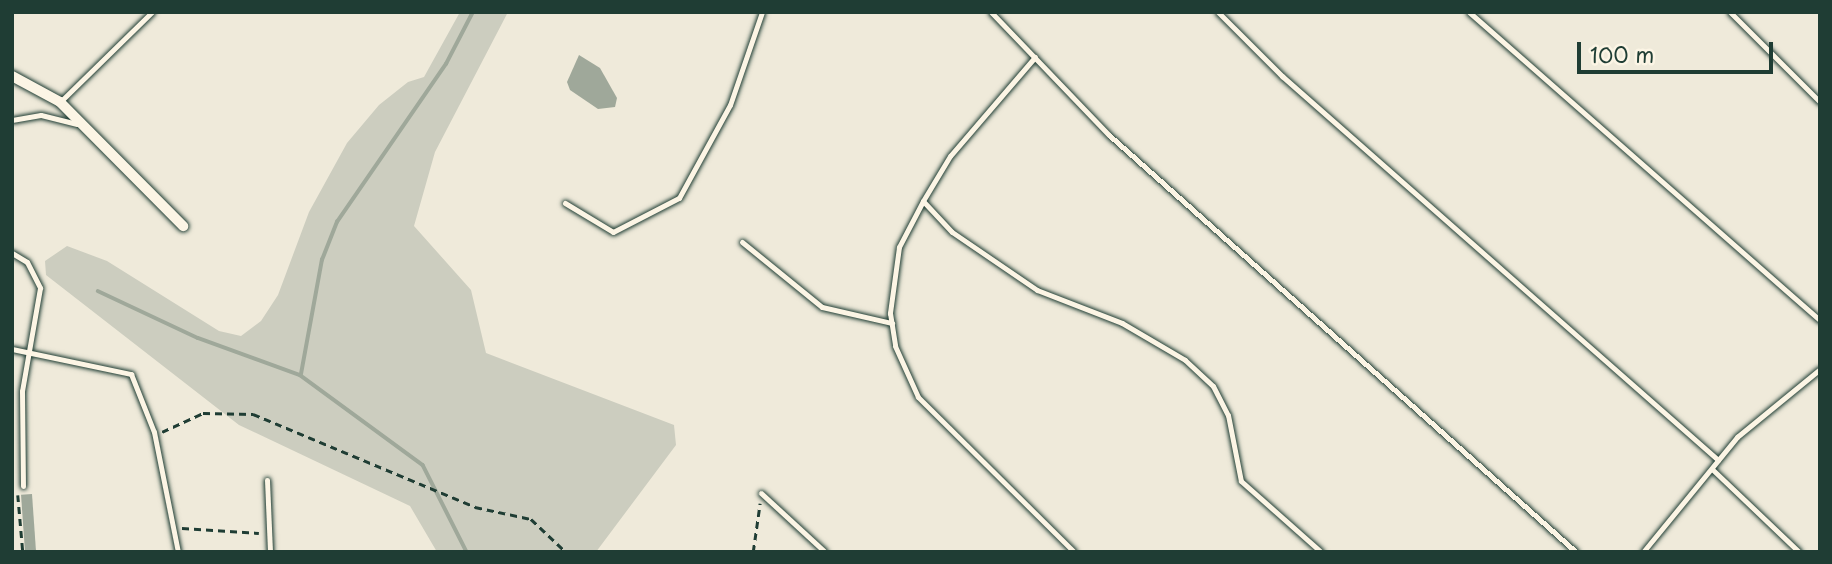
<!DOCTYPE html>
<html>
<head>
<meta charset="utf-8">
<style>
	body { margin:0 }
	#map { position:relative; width:1832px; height:564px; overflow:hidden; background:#efeada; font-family:"Playpen Sans",sans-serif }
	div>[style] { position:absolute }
	.green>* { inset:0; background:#cccdbf }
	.water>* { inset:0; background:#9fa89a; transform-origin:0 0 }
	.stream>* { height:3.5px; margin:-1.75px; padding:0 1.75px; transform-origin:1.75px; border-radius:1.75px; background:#9fa89a }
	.path>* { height:2.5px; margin-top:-1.25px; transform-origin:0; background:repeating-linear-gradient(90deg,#1f3d34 0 7px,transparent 0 12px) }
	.roads { filter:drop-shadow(0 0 2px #1f3d34) drop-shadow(0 0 2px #1f3d34) }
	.service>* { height:5px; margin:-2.5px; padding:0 2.5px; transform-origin:2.5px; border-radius:2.5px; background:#fcf5e5 }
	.minor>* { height:10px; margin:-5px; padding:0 5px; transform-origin:5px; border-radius:5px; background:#fcf5e5 }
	span { translate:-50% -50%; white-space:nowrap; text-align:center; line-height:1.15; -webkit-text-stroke:5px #fcf5e5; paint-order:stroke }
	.frame { position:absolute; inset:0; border:14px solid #1f3d34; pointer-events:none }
	.scale { position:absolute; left:1577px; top:42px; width:196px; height:32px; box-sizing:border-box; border:4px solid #1f3d34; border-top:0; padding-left:9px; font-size:21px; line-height:24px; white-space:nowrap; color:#1f3d34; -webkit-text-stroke:5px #fcf5e5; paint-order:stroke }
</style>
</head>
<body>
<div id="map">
	<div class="green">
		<i style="clip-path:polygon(460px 12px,508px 12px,435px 152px,414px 226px,471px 290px,486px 353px,674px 425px,676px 445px,596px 552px,437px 552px,410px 506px,239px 425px,46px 275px,45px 261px,67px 246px,107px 261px,219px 331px,241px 336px,261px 321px,278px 295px,309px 212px,347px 143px,379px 105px,408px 82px,424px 77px)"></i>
	</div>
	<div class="water">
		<i style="clip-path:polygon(579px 55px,600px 68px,617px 98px,615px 107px,598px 109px,570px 90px,567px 82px)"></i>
		<i style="left:32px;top:494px;width:58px;height:11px;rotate:86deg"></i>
	</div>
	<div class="stream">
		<i style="left:98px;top:291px;width:110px;rotate:25.2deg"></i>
		<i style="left:198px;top:338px;width:109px;rotate:19.9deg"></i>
		<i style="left:300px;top:375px;width:152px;rotate:36.2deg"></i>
		<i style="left:423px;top:465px;width:97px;rotate:63.2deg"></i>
		<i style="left:301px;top:374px;width:116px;rotate:-79.6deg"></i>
		<i style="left:322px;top:260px;width:41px;rotate:-68.5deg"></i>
		<i style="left:337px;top:222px;width:192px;rotate:-55.4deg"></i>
		<i style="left:446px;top:64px;width:59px;rotate:-62.6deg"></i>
	</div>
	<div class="path">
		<i style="left:162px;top:432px;width:45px;rotate:-24.9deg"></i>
		<i style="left:203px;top:413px;width:50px;rotate:1.1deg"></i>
		<i style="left:253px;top:414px;width:241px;rotate:22.7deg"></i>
		<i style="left:475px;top:507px;width:57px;rotate:12.1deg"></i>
		<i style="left:531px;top:519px;width:48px;rotate:43.3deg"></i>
		<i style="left:18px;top:495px;width:57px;rotate:85deg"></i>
		<i style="left:182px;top:528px;width:77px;rotate:3.7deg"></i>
		<i style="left:753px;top:552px;width:49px;rotate:-81.9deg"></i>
	</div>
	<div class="roads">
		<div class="service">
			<i style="left:991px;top:12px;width:170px;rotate:46.2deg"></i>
			<i style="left:1109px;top:135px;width:626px;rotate:41.76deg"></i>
			<i style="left:1218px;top:12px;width:91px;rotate:45deg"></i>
			<i style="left:1282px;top:76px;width:581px;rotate:41.37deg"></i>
			<i style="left:1469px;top:12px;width:467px;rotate:41.3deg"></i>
			<i style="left:1730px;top:12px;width:127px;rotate:45deg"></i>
			<i style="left:1035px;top:57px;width:130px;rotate:130.6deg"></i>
			<i style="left:950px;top:156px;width:52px;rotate:121deg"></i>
			<i style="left:923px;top:201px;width:52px;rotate:117.6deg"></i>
			<i style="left:899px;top:247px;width:67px;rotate:97.8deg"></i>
			<i style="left:890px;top:313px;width:33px;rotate:81deg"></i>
			<i style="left:895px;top:346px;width:56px;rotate:65.7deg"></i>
			<i style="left:918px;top:397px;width:220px;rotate:44.8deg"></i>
			<i style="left:60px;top:102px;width:129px;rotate:-44.4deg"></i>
			<i style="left:12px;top:120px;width:29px;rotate:-10deg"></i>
			<i style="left:41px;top:115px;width:37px;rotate:14deg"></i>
			<i style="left:923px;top:201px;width:42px;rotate:46.9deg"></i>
			<i style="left:952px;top:232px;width:103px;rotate:34.3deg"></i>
			<i style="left:1037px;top:290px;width:91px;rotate:21.2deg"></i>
			<i style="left:1122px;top:323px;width:73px;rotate:30.4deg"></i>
			<i style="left:1185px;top:360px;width:38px;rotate:43deg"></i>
			<i style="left:1213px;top:386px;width:33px;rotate:63deg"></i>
			<i style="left:1228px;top:415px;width:67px;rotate:78.9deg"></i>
			<i style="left:1241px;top:481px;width:107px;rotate:41.6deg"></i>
			<i style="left:565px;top:203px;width:56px;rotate:31.1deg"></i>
			<i style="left:613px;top:232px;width:74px;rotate:-27.3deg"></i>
			<i style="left:679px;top:198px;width:106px;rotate:-61.3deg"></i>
			<i style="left:730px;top:105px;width:98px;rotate:-71deg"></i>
			<i style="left:742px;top:242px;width:103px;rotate:39.1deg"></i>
			<i style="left:822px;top:307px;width:72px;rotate:12.9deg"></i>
			<i style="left:12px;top:253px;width:17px;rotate:31deg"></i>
			<i style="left:27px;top:262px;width:29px;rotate:63deg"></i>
			<i style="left:40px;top:288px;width:105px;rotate:99.9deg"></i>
			<i style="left:22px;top:391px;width:95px;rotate:89.4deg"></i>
			<i style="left:12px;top:349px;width:122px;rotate:11.9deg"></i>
			<i style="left:131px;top:374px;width:62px;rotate:68.4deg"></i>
			<i style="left:154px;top:432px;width:122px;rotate:78.7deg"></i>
			<i style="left:1713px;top:470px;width:119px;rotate:43.6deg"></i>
			<i style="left:267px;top:480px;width:72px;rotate:87.6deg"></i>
			<i style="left:761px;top:493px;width:87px;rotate:42.7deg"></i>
			<i style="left:1643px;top:552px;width:149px;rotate:-50.7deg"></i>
			<i style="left:1737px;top:437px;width:107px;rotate:-39.3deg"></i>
		</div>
		<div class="minor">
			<i style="left:12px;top:76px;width:55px;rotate:28.4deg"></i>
			<i style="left:60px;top:102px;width:175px;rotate:45.2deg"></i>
		</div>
	</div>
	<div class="frame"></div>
	<div class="scale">100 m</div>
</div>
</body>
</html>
